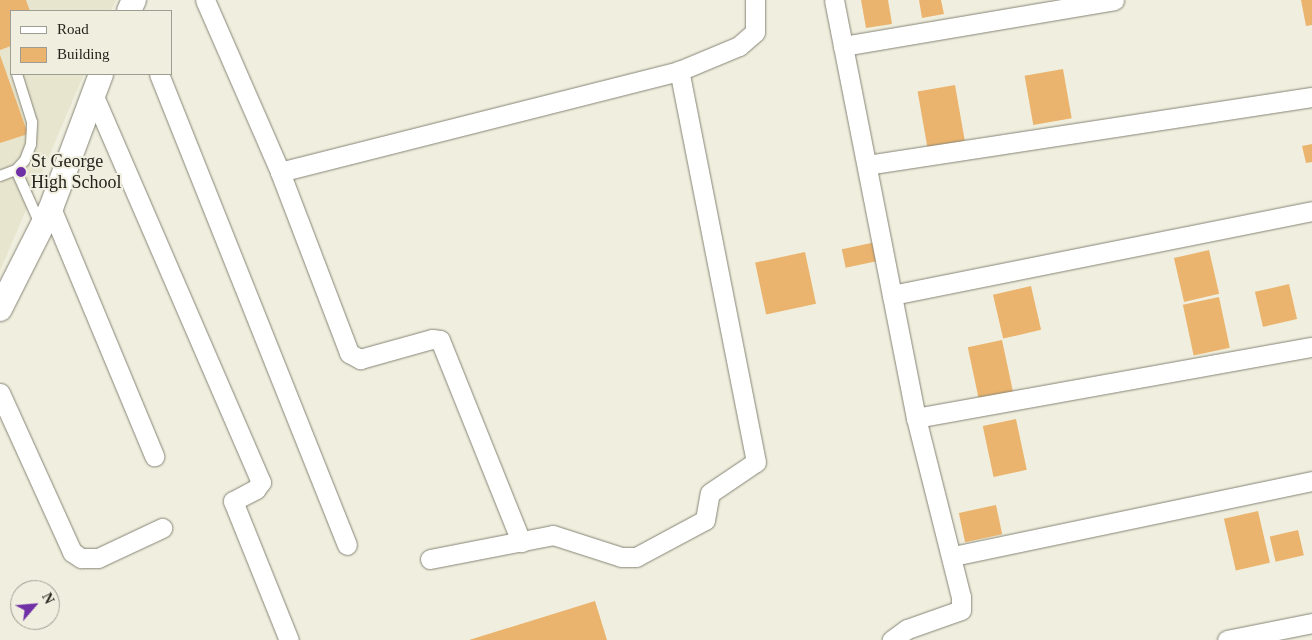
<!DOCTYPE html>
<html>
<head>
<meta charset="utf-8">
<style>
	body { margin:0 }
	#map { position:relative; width:1312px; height:640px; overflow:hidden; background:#f0efdf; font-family:"Times New Roman",serif }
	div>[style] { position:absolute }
	.built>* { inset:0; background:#e7e5ce }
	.building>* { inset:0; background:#ebb46e; transform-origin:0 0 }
	.roads { filter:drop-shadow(0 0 1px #868476) drop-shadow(0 0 1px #868476) }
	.service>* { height:10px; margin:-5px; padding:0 5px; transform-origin:5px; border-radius:5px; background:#fff }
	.minor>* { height:19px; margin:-9.5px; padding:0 9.5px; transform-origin:9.5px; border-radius:9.5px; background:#fff }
	.tertiary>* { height:24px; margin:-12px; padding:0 12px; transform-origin:12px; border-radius:12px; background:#fff }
	.dots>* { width:14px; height:14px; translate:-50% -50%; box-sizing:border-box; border:2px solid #f0efdf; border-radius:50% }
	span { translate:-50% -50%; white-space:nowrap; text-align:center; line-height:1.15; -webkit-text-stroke:4px #f0efdf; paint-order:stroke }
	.poi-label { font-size:18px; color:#24231d }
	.left { translate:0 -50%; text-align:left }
	.legend { position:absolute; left:10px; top:10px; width:162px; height:65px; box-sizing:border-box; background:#f0efdf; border:1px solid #9e9d91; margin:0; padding:6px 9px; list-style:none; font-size:15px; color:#24231d }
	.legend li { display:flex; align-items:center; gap:10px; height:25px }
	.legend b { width:25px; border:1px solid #9e9d91 }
	.north { position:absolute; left:10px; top:580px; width:50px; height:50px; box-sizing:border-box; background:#f0efdf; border:1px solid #9e9d91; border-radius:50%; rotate:63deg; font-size:14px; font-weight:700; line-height:20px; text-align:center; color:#24231d }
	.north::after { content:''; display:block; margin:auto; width:18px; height:22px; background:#7131a6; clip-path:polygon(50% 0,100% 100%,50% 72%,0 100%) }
</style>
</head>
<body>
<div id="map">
	<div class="built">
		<i style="clip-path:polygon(0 0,116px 0,111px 11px,11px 11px,11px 74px,84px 74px,0 271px)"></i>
	</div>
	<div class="building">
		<i style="clip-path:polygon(0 0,26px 0,30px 11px,11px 11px,11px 46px,0 50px)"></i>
		<i style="clip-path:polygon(861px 0,888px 0,892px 24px,866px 28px)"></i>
		<i style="clip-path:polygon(919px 0,941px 0,944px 14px,922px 18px)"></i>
		<i style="clip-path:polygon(1301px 0,1312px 0,1312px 25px,1306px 26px)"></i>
		<i style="clip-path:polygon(0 55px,28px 134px,0 143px)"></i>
		<i style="left:1063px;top:69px;width:50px;height:39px;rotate:80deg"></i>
		<i style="left:955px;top:85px;width:57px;height:38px;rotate:80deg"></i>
		<i style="clip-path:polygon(1312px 144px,1312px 162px,1306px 163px,1302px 146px)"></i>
		<i style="left:876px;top:242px;width:19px;height:35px;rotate:78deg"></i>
		<i style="left:1209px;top:250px;width:45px;height:36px;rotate:77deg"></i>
		<i style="left:805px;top:252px;width:53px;height:51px;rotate:78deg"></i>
		<i style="left:1289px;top:284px;width:36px;height:35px;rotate:77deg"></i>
		<i style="left:1031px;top:286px;width:45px;height:39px;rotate:77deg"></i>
		<i style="left:1219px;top:297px;width:52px;height:37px;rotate:78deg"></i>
		<i style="left:1002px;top:340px;width:53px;height:35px;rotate:78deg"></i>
		<i style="left:1016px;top:419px;width:52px;height:34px;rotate:78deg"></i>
		<i style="left:996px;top:505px;width:30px;height:38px;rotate:78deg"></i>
		<i style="left:1258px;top:511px;width:53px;height:35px;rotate:77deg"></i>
		<i style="left:1298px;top:530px;width:26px;height:29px;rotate:77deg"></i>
		<i style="clip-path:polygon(595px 601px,607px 640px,469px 640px)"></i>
	</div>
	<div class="roads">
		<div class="service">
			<i style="left:16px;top:170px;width:59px;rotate:66deg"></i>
			<i style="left:0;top:176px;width:17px;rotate:-21deg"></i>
			<i style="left:16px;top:170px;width:13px;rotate:-48deg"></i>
			<i style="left:25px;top:160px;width:17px;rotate:-69deg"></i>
			<i style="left:31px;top:144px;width:22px;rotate:-87deg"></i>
			<i style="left:32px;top:122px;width:50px;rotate:-107.4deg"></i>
		</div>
		<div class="minor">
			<i style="left:205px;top:0;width:188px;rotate:66.4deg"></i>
			<i style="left:280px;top:172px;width:194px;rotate:69.1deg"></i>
			<i style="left:349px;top:353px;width:13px;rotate:29deg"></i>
			<i style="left:360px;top:359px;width:75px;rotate:-15.5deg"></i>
			<i style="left:432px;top:339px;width:8px;rotate:7deg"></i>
			<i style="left:440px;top:340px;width:218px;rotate:68.1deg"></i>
			<i style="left:834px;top:0;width:426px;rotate:78.9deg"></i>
			<i style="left:916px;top:418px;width:185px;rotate:75.9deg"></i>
			<i style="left:961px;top:597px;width:13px;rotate:90deg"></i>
			<i style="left:961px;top:610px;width:57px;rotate:160.6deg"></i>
			<i style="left:907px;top:629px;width:19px;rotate:144deg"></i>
			<i style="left:843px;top:46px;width:275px;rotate:-9.6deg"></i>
			<i style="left:159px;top:74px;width:507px;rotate:68.24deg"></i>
			<i style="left:93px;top:94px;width:423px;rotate:66.6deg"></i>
			<i style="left:261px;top:482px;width:9px;rotate:126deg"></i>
			<i style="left:256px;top:489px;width:26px;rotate:152deg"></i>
			<i style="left:233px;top:501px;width:150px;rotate:68.1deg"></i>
			<i style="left:867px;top:165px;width:450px;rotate:-8.7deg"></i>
			<i style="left:280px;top:172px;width:412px;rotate:-14.2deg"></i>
			<i style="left:679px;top:71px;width:65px;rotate:-22.6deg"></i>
			<i style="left:739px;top:46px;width:21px;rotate:-41deg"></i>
			<i style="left:755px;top:32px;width:32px;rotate:-90deg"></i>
			<i style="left:51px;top:208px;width:269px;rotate:67.4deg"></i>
			<i style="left:892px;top:295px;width:428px;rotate:-11.3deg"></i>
			<i style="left:0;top:393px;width:175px;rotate:65.6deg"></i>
			<i style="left:72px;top:552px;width:11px;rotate:34deg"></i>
			<i style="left:81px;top:558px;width:17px"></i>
			<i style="left:98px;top:558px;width:71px;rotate:-25.1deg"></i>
			<i style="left:916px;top:418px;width:402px;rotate:-10.2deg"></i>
			<i style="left:953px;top:556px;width:367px;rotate:-11.8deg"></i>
			<i style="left:430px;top:559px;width:125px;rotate:-11deg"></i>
			<i style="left:553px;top:535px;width:71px;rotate:17.9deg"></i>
			<i style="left:621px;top:557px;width:15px"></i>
			<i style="left:636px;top:557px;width:78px;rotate:-28.2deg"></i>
			<i style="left:705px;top:520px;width:27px;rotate:-80deg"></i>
			<i style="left:710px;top:493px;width:55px;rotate:-34deg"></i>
			<i style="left:756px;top:462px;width:399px;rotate:-101.1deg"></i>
			<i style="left:1227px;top:640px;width:87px;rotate:-11.3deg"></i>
		</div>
		<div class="tertiary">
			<i style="left:129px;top:11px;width:12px;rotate:-66deg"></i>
			<i style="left:0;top:309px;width:113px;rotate:-63.2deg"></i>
			<i style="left:51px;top:208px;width:143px;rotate:-69.5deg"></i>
		</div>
	</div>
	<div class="dots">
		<i style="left:21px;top:172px;background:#7131a6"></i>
	</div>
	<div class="poi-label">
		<span class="left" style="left:31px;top:172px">St George<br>High School</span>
	</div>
	<ul class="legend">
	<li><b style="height:6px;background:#fff"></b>Road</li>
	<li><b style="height:14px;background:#ebb46e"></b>Building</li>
	</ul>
	<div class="north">N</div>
</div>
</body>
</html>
